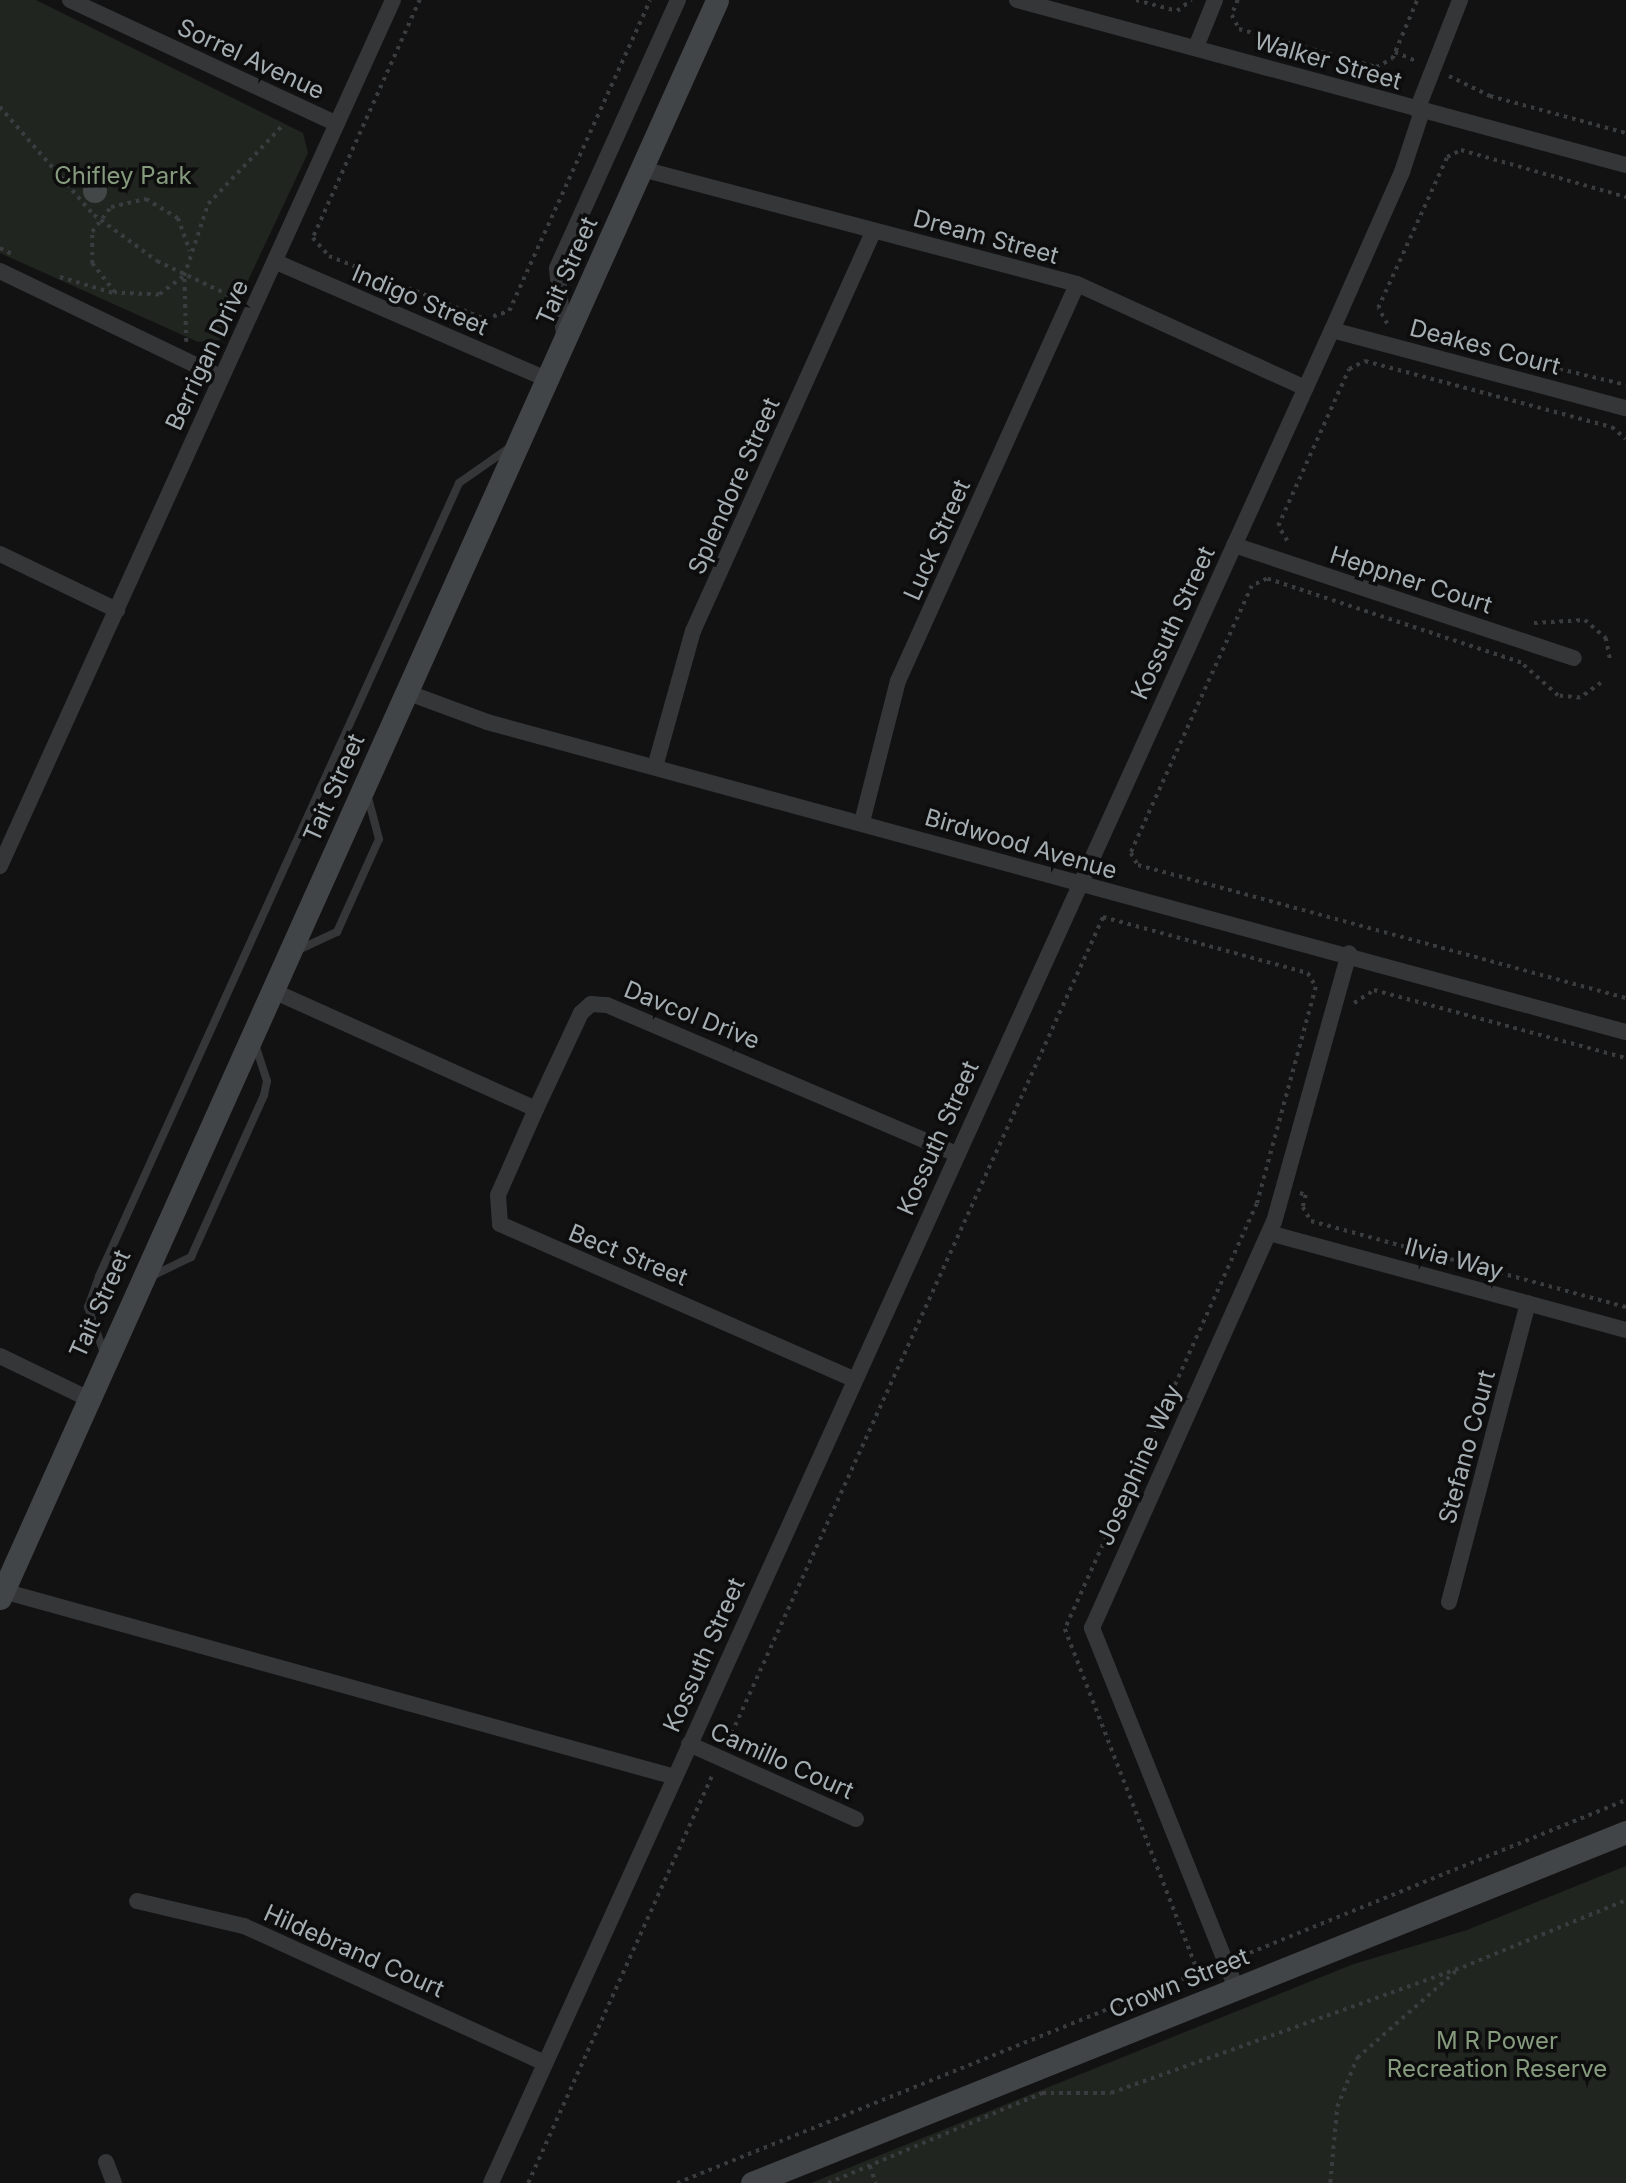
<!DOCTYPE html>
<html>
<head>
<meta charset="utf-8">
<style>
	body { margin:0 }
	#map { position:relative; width:1626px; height:2183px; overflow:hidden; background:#121213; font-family:Inter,sans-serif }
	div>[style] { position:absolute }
	.green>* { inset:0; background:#20251f }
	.building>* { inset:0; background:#444748 }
	.round { border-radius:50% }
	.path>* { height:3.5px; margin-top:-1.75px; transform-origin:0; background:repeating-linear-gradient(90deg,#3a3d3f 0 3.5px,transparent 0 8.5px) }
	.lane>* { height:8px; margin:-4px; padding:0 4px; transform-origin:4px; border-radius:4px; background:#343638 }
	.street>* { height:16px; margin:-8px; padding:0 8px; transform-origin:8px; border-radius:8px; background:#343638 }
	.secondary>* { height:23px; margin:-11.5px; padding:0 11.5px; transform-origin:11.5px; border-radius:11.5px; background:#424548 }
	span { translate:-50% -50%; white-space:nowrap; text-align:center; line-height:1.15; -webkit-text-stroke:7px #0d0d0e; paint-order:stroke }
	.street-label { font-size:24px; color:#a5aeb2 }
	.park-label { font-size:24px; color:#869b7e }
</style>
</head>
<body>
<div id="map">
	<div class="green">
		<i style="clip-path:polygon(0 0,36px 0,303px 133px,308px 153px,220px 340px,198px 342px,0 253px)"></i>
		<i style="clip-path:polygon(1626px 1866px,1626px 2183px,811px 2183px,1351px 1965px,1467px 1930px)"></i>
	</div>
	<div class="building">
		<i class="round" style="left:83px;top:179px;width:24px;height:24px"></i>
	</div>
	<div class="path">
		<i style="left:420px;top:0;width:261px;rotate:114.2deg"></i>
		<i style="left:313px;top:238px;width:24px;rotate:48deg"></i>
		<i style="left:329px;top:256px;width:168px;rotate:22deg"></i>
		<i style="left:485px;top:319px;width:25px;rotate:-18deg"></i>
		<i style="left:509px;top:311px;width:341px;rotate:-65.6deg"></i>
		<i style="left:1136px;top:0;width:42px;rotate:15deg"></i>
		<i style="left:1177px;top:11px;width:18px;rotate:-38deg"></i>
		<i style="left:1238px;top:0;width:16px;rotate:112deg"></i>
		<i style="left:1232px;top:15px;width:16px;rotate:63deg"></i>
		<i style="left:1239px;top:29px;width:142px;rotate:15.5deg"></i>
		<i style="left:1376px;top:67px;width:18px;rotate:-27deg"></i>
		<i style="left:1392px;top:59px;width:64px;rotate:-67deg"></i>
		<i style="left:1395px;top:52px;width:23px;rotate:23deg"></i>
		<i style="left:1449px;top:76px;width:46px;rotate:26deg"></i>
		<i style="left:1490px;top:96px;width:141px;rotate:15.2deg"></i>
		<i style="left:0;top:107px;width:143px;rotate:49deg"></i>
		<i style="left:94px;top:215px;width:78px;rotate:36.1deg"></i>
		<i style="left:157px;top:261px;width:89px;rotate:25.4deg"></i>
		<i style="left:0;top:248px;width:13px;rotate:27deg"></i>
		<i style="left:60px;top:277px;width:55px;rotate:16.8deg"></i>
		<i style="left:183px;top:277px;width:30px;rotate:143deg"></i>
		<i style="left:159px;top:295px;width:44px;rotate:-177.4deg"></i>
		<i style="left:115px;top:293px;width:37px;rotate:-128deg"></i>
		<i style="left:92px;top:264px;width:32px;rotate:-90deg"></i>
		<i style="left:92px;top:232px;width:31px;rotate:-53deg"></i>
		<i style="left:111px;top:207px;width:36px;rotate:-13deg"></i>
		<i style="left:146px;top:199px;width:37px;rotate:31deg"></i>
		<i style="left:178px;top:218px;width:35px;rotate:70deg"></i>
		<i style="left:1387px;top:324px;width:18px;rotate:-119deg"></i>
		<i style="left:1378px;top:308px;width:166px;rotate:-65.4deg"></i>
		<i style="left:1447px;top:157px;width:16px;rotate:-27deg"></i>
		<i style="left:1461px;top:150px;width:172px;rotate:15.9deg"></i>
		<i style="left:186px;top:342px;width:66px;rotate:-91.7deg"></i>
		<i style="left:184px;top:276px;width:76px;rotate:-71.6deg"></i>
		<i style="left:208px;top:204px;width:110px;rotate:-46.5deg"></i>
		<i style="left:1543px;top:365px;width:85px;rotate:13.5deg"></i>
		<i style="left:1287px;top:541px;width:17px;rotate:-121deg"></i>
		<i style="left:1278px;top:526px;width:172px;rotate:-65.7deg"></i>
		<i style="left:1349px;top:369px;width:18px;rotate:-27deg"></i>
		<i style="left:1365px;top:361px;width:256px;rotate:15deg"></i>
		<i style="left:1612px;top:427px;width:18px;rotate:41deg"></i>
		<i style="left:1534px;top:623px;width:51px;rotate:-3.4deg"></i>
		<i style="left:1585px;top:620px;width:28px;rotate:41deg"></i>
		<i style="left:1606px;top:638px;width:25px;rotate:79deg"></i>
		<i style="left:1601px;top:683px;width:26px;rotate:144deg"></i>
		<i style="left:1580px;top:698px;width:22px;rotate:-175deg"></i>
		<i style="left:1558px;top:696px;width:50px;rotate:-138.3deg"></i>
		<i style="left:1521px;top:663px;width:268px;rotate:-161.7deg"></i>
		<i style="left:1267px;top:579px;width:17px;rotate:155deg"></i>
		<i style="left:1252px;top:586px;width:293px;rotate:114.4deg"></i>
		<i style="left:1131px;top:853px;width:14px;rotate:60deg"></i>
		<i style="left:1138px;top:865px;width:506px;rotate:15.25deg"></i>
		<i style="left:1354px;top:1003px;width:24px;rotate:-33deg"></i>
		<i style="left:1374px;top:990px;width:261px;rotate:15.1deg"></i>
		<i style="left:1300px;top:1193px;width:6px;rotate:18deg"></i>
		<i style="left:1306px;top:1195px;width:12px;rotate:104deg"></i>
		<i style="left:1303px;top:1207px;width:16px;rotate:60deg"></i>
		<i style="left:1311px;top:1221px;width:327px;rotate:15.3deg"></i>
		<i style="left:728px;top:1741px;width:905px;rotate:-65.53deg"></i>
		<i style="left:1103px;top:917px;width:213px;rotate:15.3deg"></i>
		<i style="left:1308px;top:973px;width:16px;rotate:60deg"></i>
		<i style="left:1316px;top:987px;width:225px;rotate:105.2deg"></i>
		<i style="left:1257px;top:1204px;width:466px;rotate:114.3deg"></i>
		<i style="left:1065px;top:1629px;width:362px;rotate:68.8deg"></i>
		<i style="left:1242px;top:1956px;width:414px;rotate:-22.1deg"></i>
		<i style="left:1463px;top:1967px;width:176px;rotate:-22.3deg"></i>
		<i style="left:870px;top:2166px;width:18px;rotate:71deg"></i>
		<i style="left:528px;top:2183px;width:450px;rotate:-65.7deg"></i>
		<i style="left:677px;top:2183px;width:555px;rotate:-21.99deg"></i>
		<i style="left:1192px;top:1975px;width:10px;rotate:-66deg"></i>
		<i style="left:1196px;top:1966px;width:12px;rotate:9deg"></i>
		<i style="left:828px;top:2183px;width:232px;rotate:-22.8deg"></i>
		<i style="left:1042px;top:2093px;width:69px"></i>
		<i style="left:1111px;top:2093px;width:374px;rotate:-19.7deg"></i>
		<i style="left:1330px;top:2183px;width:76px;rotate:-84.7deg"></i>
		<i style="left:1337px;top:2107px;width:53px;rotate:-67.8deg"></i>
		<i style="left:1357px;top:2058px;width:132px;rotate:-41.3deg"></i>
	</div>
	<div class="lane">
		<i style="left:298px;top:950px;width:43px;rotate:-24.8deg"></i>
		<i style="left:337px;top:932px;width:102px;rotate:-65.7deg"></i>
		<i style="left:379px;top:839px;width:47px;rotate:-104.9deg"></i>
		<i style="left:150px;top:1277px;width:46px;rotate:-26deg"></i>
		<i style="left:191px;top:1257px;width:178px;rotate:-65.7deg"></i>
		<i style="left:264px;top:1095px;width:14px;rotate:-78deg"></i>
		<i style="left:267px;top:1081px;width:39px;rotate:-108deg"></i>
		<i style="left:104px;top:1353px;width:49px;rotate:-109.2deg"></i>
		<i style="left:88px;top:1307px;width:33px;rotate:-70deg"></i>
		<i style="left:99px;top:1276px;width:871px;rotate:-65.58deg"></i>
		<i style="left:459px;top:483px;width:61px;rotate:-35deg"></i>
	</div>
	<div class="street">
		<i style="left:70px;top:0;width:294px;rotate:24.9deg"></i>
		<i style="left:1017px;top:0;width:631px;rotate:15.16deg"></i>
		<i style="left:1196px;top:47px;width:51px;rotate:-68deg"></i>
		<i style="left:1417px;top:110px;width:118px;rotate:-68.6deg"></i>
		<i style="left:642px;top:169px;width:450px;rotate:14.8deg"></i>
		<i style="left:1077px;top:284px;width:251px;rotate:24.5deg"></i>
		<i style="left:276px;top:262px;width:294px;rotate:23.4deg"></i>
		<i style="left:0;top:271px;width:244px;rotate:25.7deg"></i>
		<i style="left:1332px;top:330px;width:304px;rotate:14.9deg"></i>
		<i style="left:564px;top:336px;width:68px;rotate:-95.9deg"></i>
		<i style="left:557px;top:268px;width:294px;rotate:-65.7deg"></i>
		<i style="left:1234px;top:545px;width:358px;rotate:18.4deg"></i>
		<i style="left:0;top:554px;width:130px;rotate:25.6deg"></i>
		<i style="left:406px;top:692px;width:86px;rotate:20.3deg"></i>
		<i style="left:487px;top:722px;width:1180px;rotate:15.23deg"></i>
		<i style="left:655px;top:767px;width:141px;rotate:-74.4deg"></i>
		<i style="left:693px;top:631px;width:439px;rotate:-65.7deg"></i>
		<i style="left:862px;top:822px;width:146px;rotate:-75.7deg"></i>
		<i style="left:898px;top:681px;width:435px;rotate:-65.7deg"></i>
		<i style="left:0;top:866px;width:951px;rotate:-65.59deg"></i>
		<i style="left:271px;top:990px;width:290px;rotate:24.2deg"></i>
		<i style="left:536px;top:1109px;width:106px;rotate:-64.9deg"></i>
		<i style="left:581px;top:1013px;width:13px;rotate:-42deg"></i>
		<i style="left:591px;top:1004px;width:16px;rotate:4deg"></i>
		<i style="left:607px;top:1005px;width:379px;rotate:23.1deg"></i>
		<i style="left:536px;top:1109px;width:94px;rotate:113.8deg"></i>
		<i style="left:498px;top:1195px;width:29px;rotate:86deg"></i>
		<i style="left:500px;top:1224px;width:386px;rotate:23.7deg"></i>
		<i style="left:1269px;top:1233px;width:370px;rotate:15.2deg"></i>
		<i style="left:0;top:1356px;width:97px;rotate:25.8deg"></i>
		<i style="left:3px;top:1591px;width:697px;rotate:15.47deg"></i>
		<i style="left:1449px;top:1602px;width:309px;rotate:-75.2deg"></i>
		<i style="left:689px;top:1744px;width:183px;rotate:24.2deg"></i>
		<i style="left:137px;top:1901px;width:110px;rotate:13.2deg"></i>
		<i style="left:244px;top:1926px;width:330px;rotate:24.5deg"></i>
		<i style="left:1236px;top:1988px;width:388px;rotate:-111.8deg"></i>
		<i style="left:1092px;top:1628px;width:445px;rotate:-65.9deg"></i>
		<i style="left:1274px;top:1222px;width:279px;rotate:-74.4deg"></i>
		<i style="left:106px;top:2162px;width:22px;rotate:69deg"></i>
		<i style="left:491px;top:2183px;width:2035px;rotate:-65.59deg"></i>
		<i style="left:1332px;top:330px;width:173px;rotate:-66.1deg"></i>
		<i style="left:1402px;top:172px;width:64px;rotate:-71.8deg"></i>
	</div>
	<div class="secondary">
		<i style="left:0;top:1598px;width:1751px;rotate:-65.83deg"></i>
		<i style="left:752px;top:2183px;width:942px;rotate:-21.88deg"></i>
	</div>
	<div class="street-label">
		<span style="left:251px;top:59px;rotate:25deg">Sorrel Avenue</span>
		<span style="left:1328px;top:61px;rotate:16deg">Walker Street</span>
		<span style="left:986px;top:237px;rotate:15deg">Dream Street</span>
		<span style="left:567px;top:271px;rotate:-66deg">Tait Street</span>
		<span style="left:420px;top:300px;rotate:23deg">Indigo Street</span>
		<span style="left:1485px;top:347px;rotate:15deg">Deakes Court</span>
		<span style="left:207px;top:355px;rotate:-65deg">Berrigan Drive</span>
		<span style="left:734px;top:486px;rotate:-66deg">Splendore Street</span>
		<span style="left:937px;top:540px;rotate:-66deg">Luck Street</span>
		<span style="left:1411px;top:580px;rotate:18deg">Heppner Court</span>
		<span style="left:1173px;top:623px;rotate:-65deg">Kossuth Street</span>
		<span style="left:334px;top:788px;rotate:-66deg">Tait Street</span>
		<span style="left:1021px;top:844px;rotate:16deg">Birdwood Avenue</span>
		<span style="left:692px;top:1015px;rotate:22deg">Davcol Drive</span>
		<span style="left:938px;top:1138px;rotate:-66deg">Kossuth Street</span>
		<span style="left:628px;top:1255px;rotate:22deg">Bect Street</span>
		<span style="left:1454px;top:1259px;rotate:15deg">Ilvia Way</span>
		<span style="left:100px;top:1304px;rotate:-66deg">Tait Street</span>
		<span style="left:1467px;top:1447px;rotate:-75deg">Stefano Court</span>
		<span style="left:1139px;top:1465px;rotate:-66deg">Josephine Way</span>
		<span style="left:704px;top:1655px;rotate:-66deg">Kossuth Street</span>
		<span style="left:782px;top:1761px;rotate:24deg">Camillo Court</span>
		<span style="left:354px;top:1951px;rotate:24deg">Hildebrand Court</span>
		<span style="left:1179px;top:1983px;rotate:-22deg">Crown Street</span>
	</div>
	<div class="park-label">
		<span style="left:123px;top:176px">Chifley Park</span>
		<span style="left:1497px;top:2055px">M R Power<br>Recreation Reserve</span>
	</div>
</div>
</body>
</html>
